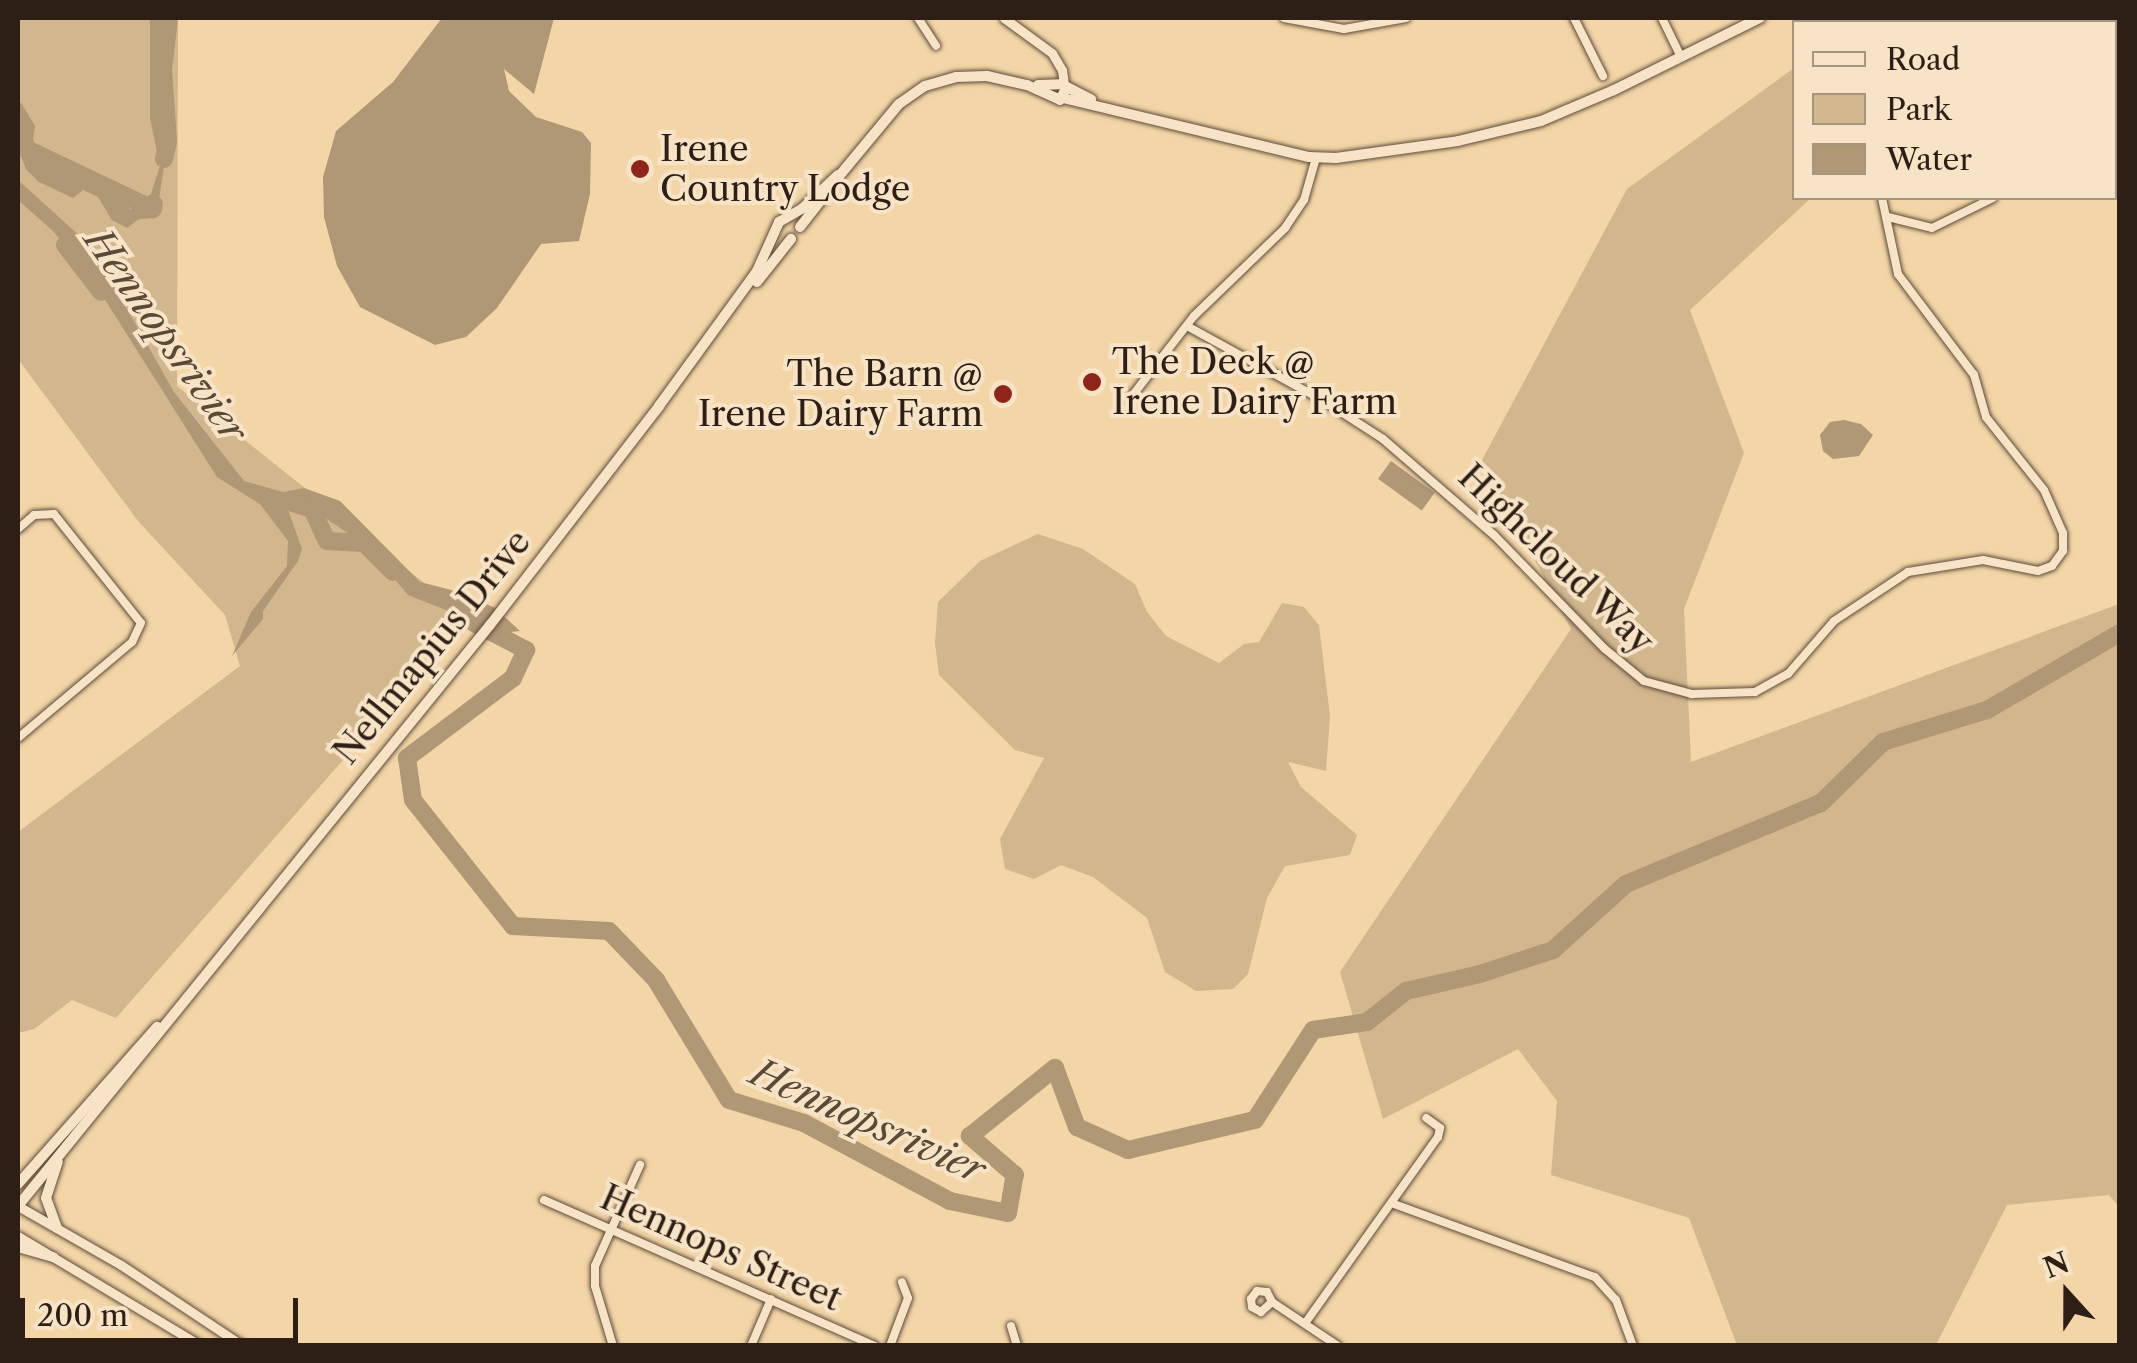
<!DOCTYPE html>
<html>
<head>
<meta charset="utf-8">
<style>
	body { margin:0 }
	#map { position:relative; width:2137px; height:1363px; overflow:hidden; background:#f3d5a7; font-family:"Libre Caslon Text",serif }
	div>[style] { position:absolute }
	.green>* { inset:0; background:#d1b68e; transform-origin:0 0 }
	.water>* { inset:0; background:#b09775; transform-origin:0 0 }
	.river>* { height:18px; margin:-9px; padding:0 9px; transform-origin:9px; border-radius:9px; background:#b09775 }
	.roads { filter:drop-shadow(0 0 2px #5e4c3a) drop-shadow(0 0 2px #5e4c3a) }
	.minor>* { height:8px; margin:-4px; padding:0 4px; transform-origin:4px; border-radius:4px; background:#f7e4c6 }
	.tertiary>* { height:9px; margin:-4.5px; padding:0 4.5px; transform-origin:4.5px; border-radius:4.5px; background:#f7e4c6 }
	.secondary>* { height:10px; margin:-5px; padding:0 5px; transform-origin:5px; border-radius:5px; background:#f7e4c6 }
	.dots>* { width:28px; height:28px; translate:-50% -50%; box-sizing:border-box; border:5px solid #f7e4c6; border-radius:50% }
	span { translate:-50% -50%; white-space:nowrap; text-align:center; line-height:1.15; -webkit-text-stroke:8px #f7e4c6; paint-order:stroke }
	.poi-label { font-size:35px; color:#2d1f15 }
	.left { translate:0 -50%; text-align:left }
	.right { translate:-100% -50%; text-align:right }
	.street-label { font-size:35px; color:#2d1f15 }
	.water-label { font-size:38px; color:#5b4937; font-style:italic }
	.frame { position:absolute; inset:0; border:20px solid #2d1f15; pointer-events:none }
	.legend { position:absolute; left:1792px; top:20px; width:325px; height:180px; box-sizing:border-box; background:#f7e4c6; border:2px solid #a6957f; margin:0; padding:12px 18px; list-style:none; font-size:30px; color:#2d1f15 }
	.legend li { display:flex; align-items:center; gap:20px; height:50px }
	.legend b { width:50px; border:2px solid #a6957f }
	.north { position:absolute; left:2017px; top:1243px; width:100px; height:100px; -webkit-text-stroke:8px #f7e4c6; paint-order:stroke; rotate:339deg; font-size:28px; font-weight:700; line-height:40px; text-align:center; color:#2d1f15 }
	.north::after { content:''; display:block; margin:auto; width:35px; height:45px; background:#2d1f15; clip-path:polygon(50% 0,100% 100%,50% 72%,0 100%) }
	.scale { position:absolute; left:20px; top:1298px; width:278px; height:45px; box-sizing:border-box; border:5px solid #2d1f15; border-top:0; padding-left:12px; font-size:30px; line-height:35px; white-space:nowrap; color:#2d1f15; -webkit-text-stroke:8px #f7e4c6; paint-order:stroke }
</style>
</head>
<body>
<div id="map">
	<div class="green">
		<i style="clip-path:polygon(18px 18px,178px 18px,177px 386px,468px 618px,116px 1018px,72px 1000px,34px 1029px,18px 1033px,18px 832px,240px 666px,225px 615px,138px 521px,18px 359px)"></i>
		<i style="left:1868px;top:18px;width:199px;height:4px"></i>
		<i style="clip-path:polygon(1794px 68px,1794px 198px,1811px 198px,1690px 310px,1744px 453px,1684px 609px,1691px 762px,2119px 604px,2119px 1207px,2109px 1195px,2007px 1205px,1936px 1345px,1737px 1345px,1689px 1218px,1551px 1175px,1557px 1101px,1518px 1049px,1383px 1119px,1340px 972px,1571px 629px,1482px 460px,1627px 189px)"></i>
		<i style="clip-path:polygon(1038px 534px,1083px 549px,1135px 584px,1147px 612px,1166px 636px,1219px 663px,1244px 644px,1259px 642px,1282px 603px,1304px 607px,1319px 625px,1330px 716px,1326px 771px,1288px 762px,1301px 787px,1357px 835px,1350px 855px,1285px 866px,1267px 898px,1248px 974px,1233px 989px,1196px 991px,1165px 972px,1147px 918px,1093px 877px,1061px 865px,1034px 879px,1005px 869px,1000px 839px,1044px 758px,1015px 750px,939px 675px,935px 643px,938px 602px,980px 561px)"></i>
	</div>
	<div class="water">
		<i style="clip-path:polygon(150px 18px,166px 18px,168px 141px,156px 218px,139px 219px,127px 228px,112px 220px,98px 197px,83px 190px,73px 198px,39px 182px,26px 169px,19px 151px,18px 98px,35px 126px,33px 139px,42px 167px,86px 174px,114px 184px,110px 192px,131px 210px,136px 201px,126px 187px,145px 198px,151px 194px,160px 166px,150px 118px)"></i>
		<i style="clip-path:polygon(442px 18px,554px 18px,534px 94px,504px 69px,509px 91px,536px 117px,582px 132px,591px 143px,590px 194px,579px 241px,541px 244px,497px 308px,466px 337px,435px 345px,360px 307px,337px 266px,324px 217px,323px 177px,336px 131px,393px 82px)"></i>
		<i style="clip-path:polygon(18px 180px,82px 238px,95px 265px,109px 277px,174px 392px,244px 481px,283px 492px,304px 488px,340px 501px,420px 582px,463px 593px,495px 608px,520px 631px,489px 634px,456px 614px,408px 595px,367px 546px,312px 509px,287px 507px,302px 549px,298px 561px,263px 611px,263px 619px,232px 656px,251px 612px,287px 566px,288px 541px,260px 504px,217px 477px,90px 276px,53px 231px,18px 200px)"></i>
		<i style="clip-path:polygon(1844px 420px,1861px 424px,1873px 435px,1859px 456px,1833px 459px,1823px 451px,1820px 435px,1830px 422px)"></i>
		<i style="left:1391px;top:461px;width:54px;height:22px;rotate:36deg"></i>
	</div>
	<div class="river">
		<i style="left:18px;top:145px;width:149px;rotate:25.4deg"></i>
		<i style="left:153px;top:209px;width:5px;rotate:-79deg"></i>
		<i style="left:164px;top:159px;width:18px;rotate:-77deg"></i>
		<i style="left:168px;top:141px;width:71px;rotate:-94deg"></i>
		<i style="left:163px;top:70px;width:52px;rotate:-83.4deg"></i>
		<i style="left:65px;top:245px;width:59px;rotate:52.5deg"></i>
		<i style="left:293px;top:503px;width:20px;rotate:18deg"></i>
		<i style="left:312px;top:509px;width:35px;rotate:65deg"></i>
		<i style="left:327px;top:541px;width:37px;rotate:3deg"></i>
		<i style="left:364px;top:543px;width:41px;rotate:45deg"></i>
		<i style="left:474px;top:623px;width:59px;rotate:27.4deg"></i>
		<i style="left:526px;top:650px;width:31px;rotate:115deg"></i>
		<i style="left:513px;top:678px;width:133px;rotate:143deg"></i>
		<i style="left:407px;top:758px;width:42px;rotate:81.9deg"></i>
		<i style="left:413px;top:800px;width:161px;rotate:51.6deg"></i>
		<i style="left:513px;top:926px;width:96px;rotate:3deg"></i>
		<i style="left:609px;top:931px;width:68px;rotate:46.2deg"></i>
		<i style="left:656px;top:980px;width:140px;rotate:58.7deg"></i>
		<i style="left:729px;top:1100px;width:78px;rotate:17deg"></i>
		<i style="left:804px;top:1123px;width:166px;rotate:28.1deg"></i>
		<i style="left:950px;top:1201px;width:59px;rotate:11.7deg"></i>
		<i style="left:1008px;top:1213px;width:39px;rotate:-80deg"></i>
		<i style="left:1015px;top:1175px;width:60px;rotate:-139.1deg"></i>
		<i style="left:970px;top:1136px;width:109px;rotate:-38.7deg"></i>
		<i style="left:1055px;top:1068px;width:63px;rotate:69.6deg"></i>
		<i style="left:1077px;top:1127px;width:56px;rotate:24.3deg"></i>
		<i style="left:1128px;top:1150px;width:130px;rotate:-13.3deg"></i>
		<i style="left:1255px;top:1120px;width:107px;rotate:-57.2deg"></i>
		<i style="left:1313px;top:1030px;width:55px;rotate:-8.4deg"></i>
		<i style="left:1367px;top:1022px;width:50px;rotate:-38.5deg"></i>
		<i style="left:1406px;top:991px;width:76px;rotate:-12.9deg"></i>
		<i style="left:1480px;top:974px;width:77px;rotate:-18.2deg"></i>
		<i style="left:1553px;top:950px;width:98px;rotate:-42.1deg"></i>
		<i style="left:1626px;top:884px;width:211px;rotate:-22.6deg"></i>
		<i style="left:1821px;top:803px;width:87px;rotate:-44.5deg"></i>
		<i style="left:1883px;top:742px;width:109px;rotate:-17.1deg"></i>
		<i style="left:1987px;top:710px;width:154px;rotate:-30.1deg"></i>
	</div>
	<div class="roads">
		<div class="minor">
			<i style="left:918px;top:18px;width:33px;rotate:57deg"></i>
			<i style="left:1284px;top:18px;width:61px;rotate:10.4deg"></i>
			<i style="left:1344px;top:29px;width:63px;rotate:-10.1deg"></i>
			<i style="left:1574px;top:18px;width:65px;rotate:63.4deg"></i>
			<i style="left:1662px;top:18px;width:43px;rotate:64deg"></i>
			<i style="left:1857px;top:22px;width:4px;rotate:-90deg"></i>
			<i style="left:2114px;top:133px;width:7px;rotate:-27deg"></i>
			<i style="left:1888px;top:217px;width:45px;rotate:14deg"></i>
			<i style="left:1932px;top:228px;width:68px;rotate:-26.2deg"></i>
			<i style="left:1187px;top:326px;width:156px;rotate:28.7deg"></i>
			<i style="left:1324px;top:401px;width:70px;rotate:32.8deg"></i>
			<i style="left:1383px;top:439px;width:147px;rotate:40.9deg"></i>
			<i style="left:1494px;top:535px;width:159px;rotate:45.8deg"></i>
			<i style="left:1605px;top:649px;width:50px;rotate:39.4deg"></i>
			<i style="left:1644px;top:681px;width:50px;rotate:15.2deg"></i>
			<i style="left:1692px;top:694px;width:63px;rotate:-1.8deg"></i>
			<i style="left:1755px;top:692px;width:38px;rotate:-29deg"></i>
			<i style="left:1788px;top:674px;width:70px;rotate:-49deg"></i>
			<i style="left:1834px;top:621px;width:89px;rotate:-33.5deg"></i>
			<i style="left:1908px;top:572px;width:76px;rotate:-9.1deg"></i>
			<i style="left:1983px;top:560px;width:56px;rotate:11.3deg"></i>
			<i style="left:2038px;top:571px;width:15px;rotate:-20deg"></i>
			<i style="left:2052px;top:566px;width:19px;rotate:-54deg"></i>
			<i style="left:2063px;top:551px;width:18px;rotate:-90deg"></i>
			<i style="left:2063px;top:533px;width:47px;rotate:-113.8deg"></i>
			<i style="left:2044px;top:490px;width:93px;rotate:-128.5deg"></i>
			<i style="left:1986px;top:417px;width:44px;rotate:-105.9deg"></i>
			<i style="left:1974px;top:375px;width:126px;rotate:-127deg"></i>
			<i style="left:1898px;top:274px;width:78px;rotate:-101.9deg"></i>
			<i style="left:1129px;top:400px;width:106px;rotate:-52.3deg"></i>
			<i style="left:1194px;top:316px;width:127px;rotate:-44deg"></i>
			<i style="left:1285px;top:228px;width:34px;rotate:-56deg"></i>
			<i style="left:1304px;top:200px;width:44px;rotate:-74.1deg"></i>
			<i style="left:18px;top:529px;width:21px;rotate:-41deg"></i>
			<i style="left:34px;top:515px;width:20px;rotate:-3deg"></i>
			<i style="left:54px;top:514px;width:139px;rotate:51.4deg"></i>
			<i style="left:141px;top:623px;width:21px;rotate:115deg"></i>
			<i style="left:132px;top:642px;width:149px;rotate:139.9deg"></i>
			<i style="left:544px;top:1200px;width:362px;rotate:23.8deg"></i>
			<i style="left:1394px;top:1204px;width:214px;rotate:20deg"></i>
			<i style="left:1595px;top:1277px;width:31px;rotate:48deg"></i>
			<i style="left:1616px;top:1300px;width:49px;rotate:69.7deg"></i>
			<i style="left:1272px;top:1302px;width:15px;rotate:138deg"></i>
			<i style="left:1261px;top:1312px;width:10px;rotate:-151deg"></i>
			<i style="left:1252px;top:1307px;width:8px;rotate:-97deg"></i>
			<i style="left:1251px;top:1299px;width:10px;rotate:-53deg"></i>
			<i style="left:1257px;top:1291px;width:10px;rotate:6deg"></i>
			<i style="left:1267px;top:1292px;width:11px;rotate:63deg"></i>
			<i style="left:1272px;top:1302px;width:79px;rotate:33.7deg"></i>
			<i style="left:1306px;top:1322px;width:227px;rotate:-54.5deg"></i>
			<i style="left:1438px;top:1137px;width:9px;rotate:-77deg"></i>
			<i style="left:1440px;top:1128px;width:17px;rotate:-144deg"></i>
			<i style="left:1011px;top:1326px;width:21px;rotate:73deg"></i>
			<i style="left:19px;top:1346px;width:3px"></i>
			<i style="left:613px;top:1346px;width:63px;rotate:-106.7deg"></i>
			<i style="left:595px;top:1286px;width:20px;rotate:-90deg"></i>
			<i style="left:595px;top:1266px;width:111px;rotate:-66deg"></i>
			<i style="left:751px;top:1346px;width:51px;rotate:-66.9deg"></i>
			<i style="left:890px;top:1346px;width:51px;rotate:-69.4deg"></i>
			<i style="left:908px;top:1298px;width:17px;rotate:-111deg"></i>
		</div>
		<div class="tertiary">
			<i style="left:1004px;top:18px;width:59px;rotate:36.1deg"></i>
			<i style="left:1052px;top:53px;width:20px;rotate:60deg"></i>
			<i style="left:1062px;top:70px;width:15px;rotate:82deg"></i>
			<i style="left:18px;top:1206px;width:119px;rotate:29.8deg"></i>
			<i style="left:121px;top:1265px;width:146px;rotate:33.6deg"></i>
			<i style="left:18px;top:1236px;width:214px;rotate:31deg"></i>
		</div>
		<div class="secondary">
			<i style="left:1038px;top:85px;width:23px;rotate:-2deg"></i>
			<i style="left:1061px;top:84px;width:34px;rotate:27deg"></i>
			<i style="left:1063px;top:98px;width:253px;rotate:13.5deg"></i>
			<i style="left:1309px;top:157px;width:27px;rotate:2deg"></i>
			<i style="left:1336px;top:158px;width:123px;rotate:-7.9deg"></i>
			<i style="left:1458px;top:141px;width:85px;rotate:-13.5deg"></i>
			<i style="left:1541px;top:121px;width:79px;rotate:-23deg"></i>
			<i style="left:1614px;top:90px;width:163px;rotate:-26.3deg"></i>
			<i style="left:835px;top:181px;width:100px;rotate:-50.3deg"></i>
			<i style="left:899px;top:104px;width:32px;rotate:-35deg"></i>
			<i style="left:925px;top:86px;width:32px;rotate:-16deg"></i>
			<i style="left:956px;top:77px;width:31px;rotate:-2deg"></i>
			<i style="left:987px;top:76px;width:41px;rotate:12.7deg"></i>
			<i style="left:1027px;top:85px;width:36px;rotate:24deg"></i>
			<i style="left:1060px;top:100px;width:13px;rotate:-63deg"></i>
			<i style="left:800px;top:227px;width:41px;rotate:-52deg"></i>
			<i style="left:757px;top:282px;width:55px;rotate:-51.7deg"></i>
			<i style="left:18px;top:1184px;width:210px;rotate:-48.5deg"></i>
			<i style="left:18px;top:1206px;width:749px;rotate:-50.91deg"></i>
			<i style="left:490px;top:625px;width:277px;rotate:-52.3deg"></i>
			<i style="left:659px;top:406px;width:167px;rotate:-54deg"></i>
			<i style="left:757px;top:271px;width:54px;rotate:-65.8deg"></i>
			<i style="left:779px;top:222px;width:28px;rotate:-30deg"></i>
			<i style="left:803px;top:208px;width:48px;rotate:-43.3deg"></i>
			<i style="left:57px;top:1228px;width:32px;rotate:-110deg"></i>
			<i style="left:46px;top:1198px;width:38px;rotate:-72deg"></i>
			<i style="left:18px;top:1247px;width:37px;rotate:16deg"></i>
		</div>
	</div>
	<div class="dots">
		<i style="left:640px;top:169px;background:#8f2418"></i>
		<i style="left:1092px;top:382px;background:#8f2418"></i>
		<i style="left:1003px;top:394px;background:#8f2418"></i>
	</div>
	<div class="poi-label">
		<span class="left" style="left:660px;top:169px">Irene<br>Country Lodge</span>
		<span class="left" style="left:1112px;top:382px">The Deck @<br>Irene Dairy Farm</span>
		<span class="right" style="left:983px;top:394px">The Barn @<br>Irene Dairy Farm</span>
	</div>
	<div class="street-label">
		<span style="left:1556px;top:559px;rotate:44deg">Highcloud Way</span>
		<span style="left:432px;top:647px;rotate:-51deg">Nellmapius Drive</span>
		<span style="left:721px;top:1248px;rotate:24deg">Hennops Street</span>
	</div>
	<div class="water-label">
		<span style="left:166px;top:335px;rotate:55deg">Hennopsrivier</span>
		<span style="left:868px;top:1121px;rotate:24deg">Hennopsrivier</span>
	</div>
	<div class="frame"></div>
	<ul class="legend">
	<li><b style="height:12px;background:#f7e4c6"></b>Road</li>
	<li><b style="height:28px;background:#d1b68e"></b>Park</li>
	<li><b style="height:28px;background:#b09775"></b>Water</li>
	</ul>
	<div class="north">N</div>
	<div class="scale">200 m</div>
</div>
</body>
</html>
